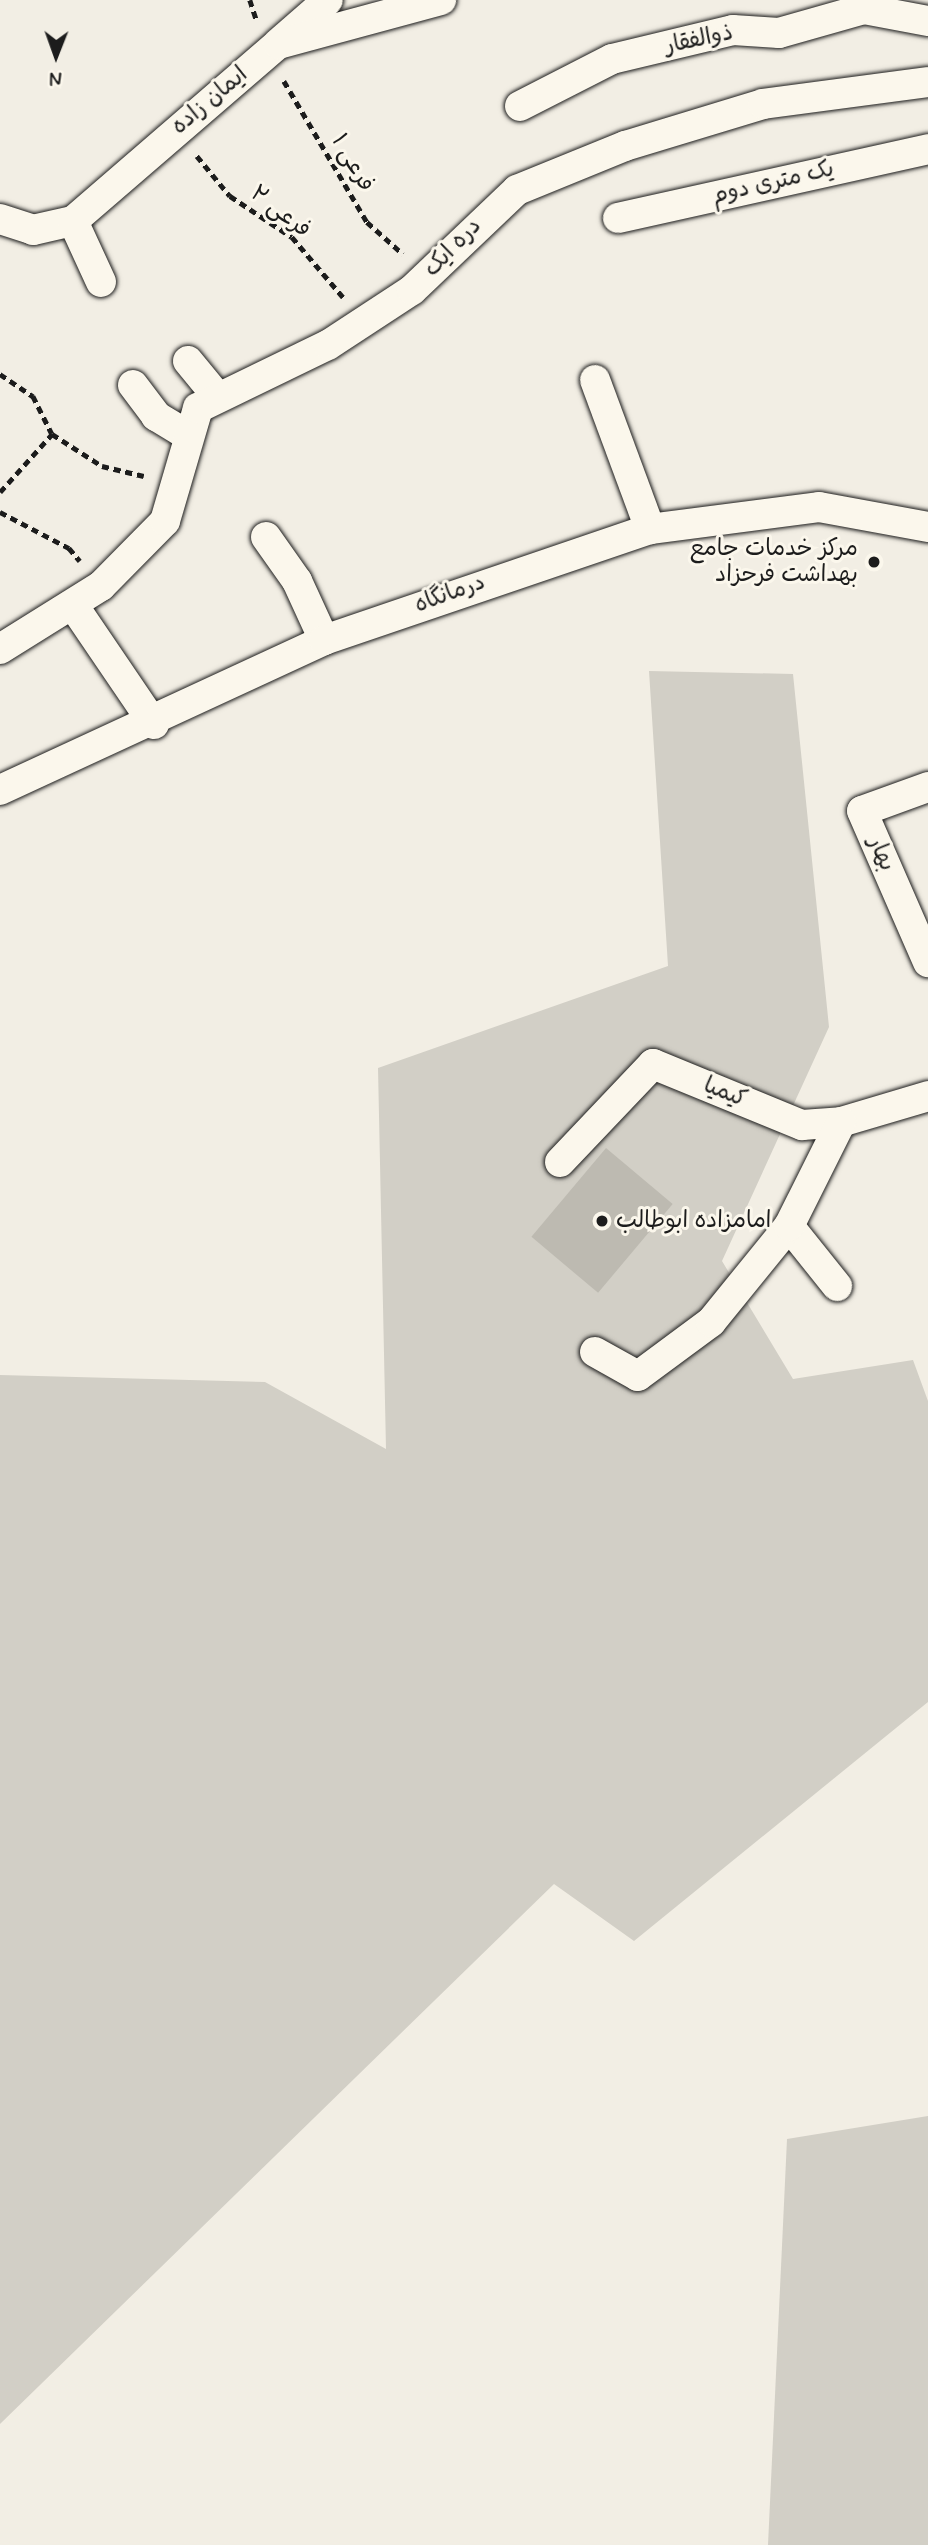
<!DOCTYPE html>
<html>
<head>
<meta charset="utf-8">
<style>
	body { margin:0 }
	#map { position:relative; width:928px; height:2545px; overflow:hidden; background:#f2eee4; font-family:Mynerve,"Playpen Sans Arabic",sans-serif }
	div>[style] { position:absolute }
	.green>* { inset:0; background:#d2cfc6 }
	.building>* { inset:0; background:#bdbab1; transform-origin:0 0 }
	.path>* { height:4.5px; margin-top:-2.25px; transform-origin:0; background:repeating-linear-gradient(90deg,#1c1c1c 0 7px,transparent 0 12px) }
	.roads { filter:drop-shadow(0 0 2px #1c1c1c) drop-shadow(0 0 2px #1c1c1c) }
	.street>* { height:30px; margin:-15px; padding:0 15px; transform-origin:15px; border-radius:15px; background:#fbf7ec }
	.dots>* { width:19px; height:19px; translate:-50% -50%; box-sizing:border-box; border:4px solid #fbf7ec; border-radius:50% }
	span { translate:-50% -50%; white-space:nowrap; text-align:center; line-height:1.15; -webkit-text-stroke:6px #fbf7ec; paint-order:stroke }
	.street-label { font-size:23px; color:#1c1c1c }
	.poi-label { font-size:23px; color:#1c1c1c }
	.right { translate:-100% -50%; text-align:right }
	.left { translate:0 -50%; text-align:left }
	.north { position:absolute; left:21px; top:21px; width:70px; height:70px; -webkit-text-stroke:5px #fbf7ec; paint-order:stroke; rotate:181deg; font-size:19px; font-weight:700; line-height:28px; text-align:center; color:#1c1c1c }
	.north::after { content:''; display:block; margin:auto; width:24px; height:32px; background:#1c1c1c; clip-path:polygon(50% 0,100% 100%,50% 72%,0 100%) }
</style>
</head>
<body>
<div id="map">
	<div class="green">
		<i style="clip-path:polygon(649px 671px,793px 674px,829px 1027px,722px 1261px,793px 1379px,913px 1360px,928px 1401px,928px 1702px,634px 1941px,554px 1884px,0 2424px,0 1375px,265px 1382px,386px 1449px,378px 1068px,668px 966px)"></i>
		<i style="clip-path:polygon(928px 2116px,928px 2545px,768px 2545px,787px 2139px)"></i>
	</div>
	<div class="building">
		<i style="left:606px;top:1148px;width:87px;height:116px;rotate:40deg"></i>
	</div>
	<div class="path">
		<i style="left:250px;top:0;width:20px;rotate:72deg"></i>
		<i style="left:284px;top:81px;width:164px;rotate:59.5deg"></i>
		<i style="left:367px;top:222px;width:48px;rotate:41.6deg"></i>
		<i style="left:197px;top:156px;width:52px;rotate:50.5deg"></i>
		<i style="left:230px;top:196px;width:74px;rotate:33.5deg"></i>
		<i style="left:292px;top:237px;width:79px;rotate:49.6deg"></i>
		<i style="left:0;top:374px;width:40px;rotate:34deg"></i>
		<i style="left:33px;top:396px;width:42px;rotate:63.4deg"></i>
		<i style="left:52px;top:434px;width:59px;rotate:32.6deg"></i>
		<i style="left:102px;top:466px;width:43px;rotate:13.4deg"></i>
		<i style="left:0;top:492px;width:78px;rotate:-48.1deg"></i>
		<i style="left:0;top:512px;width:78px;rotate:27.6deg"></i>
		<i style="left:69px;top:548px;width:17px;rotate:50deg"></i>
	</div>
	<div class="roads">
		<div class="street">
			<i style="left:281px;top:41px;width:62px;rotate:-41.1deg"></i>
			<i style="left:520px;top:106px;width:103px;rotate:-27.1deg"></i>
			<i style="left:612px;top:59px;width:124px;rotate:-13.5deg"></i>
			<i style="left:733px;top:30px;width:46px;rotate:3.7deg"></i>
			<i style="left:779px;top:33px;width:88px;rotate:-15.8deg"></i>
			<i style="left:864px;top:9px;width:65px;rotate:10.6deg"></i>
			<i style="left:618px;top:218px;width:318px;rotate:-12.5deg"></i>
			<i style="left:0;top:219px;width:35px;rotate:18deg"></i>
			<i style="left:33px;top:230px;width:41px;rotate:-12.7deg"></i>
			<i style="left:73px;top:221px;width:271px;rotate:-40.8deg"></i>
			<i style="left:278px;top:44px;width:169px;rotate:-15.1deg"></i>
			<i style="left:73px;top:221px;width:67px;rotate:65.3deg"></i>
			<i style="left:188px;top:361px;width:44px;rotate:50.5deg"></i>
			<i style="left:595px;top:380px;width:159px;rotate:69.7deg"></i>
			<i style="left:133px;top:385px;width:39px;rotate:53deg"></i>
			<i style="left:156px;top:416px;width:37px;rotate:31deg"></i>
			<i style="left:266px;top:537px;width:54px;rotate:54.8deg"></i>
			<i style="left:297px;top:581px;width:65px;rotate:65.4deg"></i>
			<i style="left:73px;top:605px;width:144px;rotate:55.8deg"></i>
			<i style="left:0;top:649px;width:119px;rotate:-32deg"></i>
			<i style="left:101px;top:586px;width:91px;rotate:-45.4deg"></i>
			<i style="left:165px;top:521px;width:118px;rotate:-73.7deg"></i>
			<i style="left:198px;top:408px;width:144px;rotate:-25.9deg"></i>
			<i style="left:328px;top:345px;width:100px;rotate:-33.2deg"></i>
			<i style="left:412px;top:290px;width:145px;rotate:-43.6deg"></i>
			<i style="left:517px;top:190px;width:117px;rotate:-22.2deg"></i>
			<i style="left:625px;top:146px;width:144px;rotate:-16.9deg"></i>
			<i style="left:763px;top:104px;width:166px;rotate:-7.6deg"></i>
			<i style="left:928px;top:787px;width:70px;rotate:160deg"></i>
			<i style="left:862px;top:811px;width:165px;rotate:66.4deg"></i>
			<i style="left:0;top:790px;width:357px;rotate:-24.8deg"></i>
			<i style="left:324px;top:640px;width:344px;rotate:-18.8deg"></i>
			<i style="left:650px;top:529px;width:170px;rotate:-7.4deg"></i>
			<i style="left:819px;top:507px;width:111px;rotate:10.4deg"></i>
			<i style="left:560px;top:1162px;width:135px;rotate:-46.5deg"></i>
			<i style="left:653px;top:1064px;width:161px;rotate:22.3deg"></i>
			<i style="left:802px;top:1125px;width:39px;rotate:-4deg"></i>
			<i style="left:841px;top:1122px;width:91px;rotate:-16.6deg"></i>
			<i style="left:789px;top:1226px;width:77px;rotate:51.3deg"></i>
			<i style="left:595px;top:1352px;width:49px;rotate:29.2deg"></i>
			<i style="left:638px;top:1376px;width:91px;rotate:-36.5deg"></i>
			<i style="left:711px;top:1322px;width:124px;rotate:-50.9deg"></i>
			<i style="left:789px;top:1226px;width:116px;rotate:-63.4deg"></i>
		</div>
	</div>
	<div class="dots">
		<i style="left:874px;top:562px;background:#1c1c1c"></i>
		<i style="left:602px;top:1221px;background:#1c1c1c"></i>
	</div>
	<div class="street-label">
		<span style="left:699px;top:40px;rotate:-12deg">ذوالفقار</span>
		<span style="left:210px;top:101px;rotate:-40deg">ایمان زاده</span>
		<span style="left:352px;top:163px;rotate:60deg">فرعی ۱</span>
		<span style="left:773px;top:183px;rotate:-13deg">یک متری دوم</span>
		<span style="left:280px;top:212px;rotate:38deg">فرعی ۲</span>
		<span style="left:453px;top:248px;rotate:-46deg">دره ایک</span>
		<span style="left:450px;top:594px;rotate:-20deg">درمانگاه</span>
		<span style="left:881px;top:854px;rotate:66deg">بهار</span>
		<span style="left:725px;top:1093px;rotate:22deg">کیمیا</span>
	</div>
	<div class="poi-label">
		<span class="right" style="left:858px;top:562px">مركز خدمات جامع<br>بهداشت فرحزاد</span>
		<span class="left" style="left:616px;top:1221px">امامزاده ابوطالب</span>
	</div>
	<div class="north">N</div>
</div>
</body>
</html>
